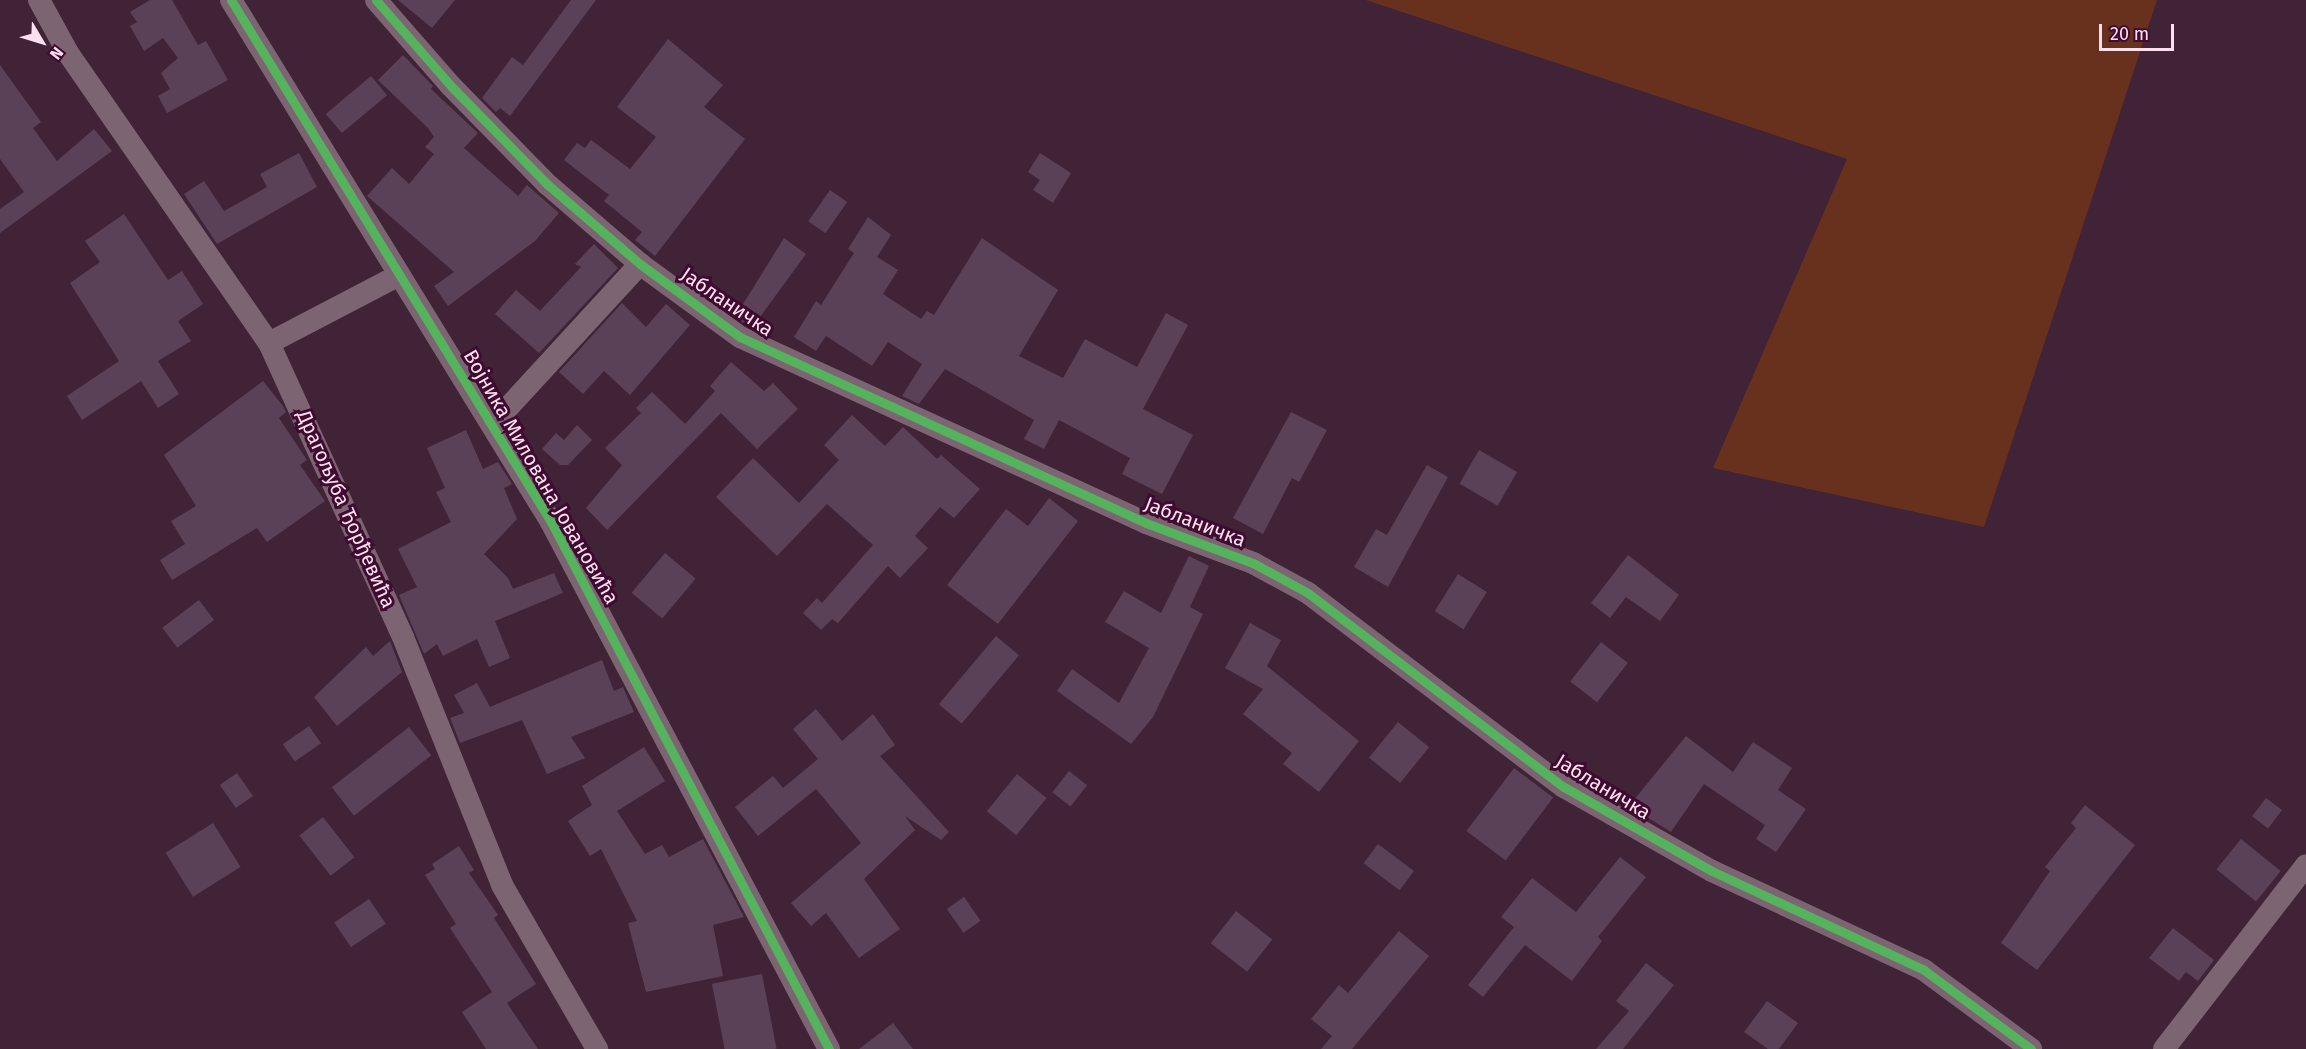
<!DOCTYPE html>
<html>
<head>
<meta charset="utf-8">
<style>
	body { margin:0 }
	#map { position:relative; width:2306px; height:1049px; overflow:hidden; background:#402337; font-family:"Fira Sans",sans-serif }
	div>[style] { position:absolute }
	.green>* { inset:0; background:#68311e }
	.building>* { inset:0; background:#5a4158; transform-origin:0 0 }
	.minor>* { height:22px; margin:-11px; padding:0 11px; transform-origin:11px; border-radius:11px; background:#7c6473 }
	.cycleway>* { height:9px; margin:-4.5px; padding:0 4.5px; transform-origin:4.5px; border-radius:4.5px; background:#56b35d }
	span { translate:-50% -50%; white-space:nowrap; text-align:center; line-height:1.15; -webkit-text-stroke:6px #400b30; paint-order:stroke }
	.street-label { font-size:20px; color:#fde0f0 }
	.north { position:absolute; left:12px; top:12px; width:60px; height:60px; -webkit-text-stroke:4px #400b30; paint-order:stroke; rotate:128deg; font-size:16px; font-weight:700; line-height:24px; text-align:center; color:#fde0f0 }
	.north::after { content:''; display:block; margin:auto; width:21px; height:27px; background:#fde0f0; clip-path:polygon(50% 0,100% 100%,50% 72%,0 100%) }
	.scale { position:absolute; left:2099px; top:24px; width:75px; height:27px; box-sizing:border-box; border:3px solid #fde0f0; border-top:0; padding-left:8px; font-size:18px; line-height:21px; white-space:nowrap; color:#fde0f0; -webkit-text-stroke:4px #400b30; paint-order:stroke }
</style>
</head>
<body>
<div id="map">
	<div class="green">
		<i style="clip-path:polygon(1366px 0,2157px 0,1984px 527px,1713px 468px,1847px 159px)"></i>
	</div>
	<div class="building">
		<i style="clip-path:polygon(150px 0,172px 0,198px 45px,206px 41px,228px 80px,167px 113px,158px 96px,170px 89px,161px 73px,178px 58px,163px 38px,144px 51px,130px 26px,137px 22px,130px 12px)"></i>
		<i style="clip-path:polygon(398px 0,455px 0,432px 28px)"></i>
		<i style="clip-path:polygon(571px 0,596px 0,510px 116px,500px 108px,496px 112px,482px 98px,512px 57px,523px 65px)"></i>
		<i style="clip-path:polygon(668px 39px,723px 85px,704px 107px,745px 139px,655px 256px,635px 240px,642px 232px,604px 201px,609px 195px,564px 160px,577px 143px,585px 148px,591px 140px,630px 169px,656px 137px,617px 107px)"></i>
		<i style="clip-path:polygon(403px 55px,433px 86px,431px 89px,478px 133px,464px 148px,518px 196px,527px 185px,559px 213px,535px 241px,448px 306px,434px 286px,454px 272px,367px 196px,392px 168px,409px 184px,434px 154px,425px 147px,434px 137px,428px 128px,378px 80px)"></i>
		<i style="clip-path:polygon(0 65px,41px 122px,33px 128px,57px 161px,94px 129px,112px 151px,0 233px,0 209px,24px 192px,0 159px)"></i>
		<i style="left:371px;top:76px;width:25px;height:59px;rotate:50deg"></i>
		<i style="clip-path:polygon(299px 153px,317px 187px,217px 244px,184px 194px,204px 181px,224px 211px,267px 187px,260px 174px)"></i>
		<i style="clip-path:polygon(1040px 153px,1071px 173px,1053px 203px,1033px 190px,1040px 180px,1028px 172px)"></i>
		<i style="left:830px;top:190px;width:21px;height:38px;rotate:35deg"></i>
		<i style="clip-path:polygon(124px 214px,168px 280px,182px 271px,203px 304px,178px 321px,191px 341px,158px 361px,179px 394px,158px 408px,141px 381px,82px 420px,67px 396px,119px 361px,70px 283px,100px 262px,85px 241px)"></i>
		<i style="clip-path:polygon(868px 217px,891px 235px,877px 257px,898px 270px,883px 294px,921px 319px,927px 311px,934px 315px,982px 238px,1058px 290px,1019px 356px,1063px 378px,1085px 339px,1137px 367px,1166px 313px,1188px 325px,1143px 409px,1193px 435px,1162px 494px,1122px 474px,1130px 458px,1059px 420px,1044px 449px,1024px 439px,1034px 420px,945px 369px,919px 404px,902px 396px,922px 364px,888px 342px,872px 366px,826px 336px,816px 351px,794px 337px,816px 301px,821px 305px,854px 253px,848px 249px)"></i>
		<i style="clip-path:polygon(784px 238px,806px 254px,752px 328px,735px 317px)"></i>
		<i style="clip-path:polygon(594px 244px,618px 268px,539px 353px,495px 314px,516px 290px,540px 311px,581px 267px,575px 264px)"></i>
		<i style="clip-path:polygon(622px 303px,646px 327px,666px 304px,690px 325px,630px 395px,604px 371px,583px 394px,559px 372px)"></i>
		<i style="clip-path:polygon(731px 362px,764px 391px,773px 383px,798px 409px,757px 449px,721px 413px,607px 530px,586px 508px,622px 465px,605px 448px,641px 413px,636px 408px,652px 392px,685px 424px,715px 391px,710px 386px)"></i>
		<i style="clip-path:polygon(263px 381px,283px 406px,286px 412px,279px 418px,307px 460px,300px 465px,325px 501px,267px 542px,257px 528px,172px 580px,160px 560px,185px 544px,171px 521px,196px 506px,164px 455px)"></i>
		<i style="clip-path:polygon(1291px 412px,1327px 430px,1299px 482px,1292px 478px,1263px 534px,1233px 518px)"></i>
		<i style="clip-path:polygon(852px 415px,885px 446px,903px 427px,937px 459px,941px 455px,980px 489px,954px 518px,940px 507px,915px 536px,928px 548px,900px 578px,888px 566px,838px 623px,832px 619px,821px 630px,803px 613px,817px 598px,822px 603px,873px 545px,827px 504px,777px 556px,716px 497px,753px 458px,799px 503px,839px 460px,824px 445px)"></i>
		<i style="clip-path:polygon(577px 425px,592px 440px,568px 465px,560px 465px,542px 449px,556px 433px,564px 440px)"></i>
		<i style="clip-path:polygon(466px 430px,483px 469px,498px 462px,512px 484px,504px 488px,517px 519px,484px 554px,508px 578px,513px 589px,554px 573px,563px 593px,495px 621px,510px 658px,489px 667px,477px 639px,443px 656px,437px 644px,424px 654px,399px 595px,417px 587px,398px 549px,451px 522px,436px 492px,445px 488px,427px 448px)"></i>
		<i style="left:1479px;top:450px;width:44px;height:39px;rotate:30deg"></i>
		<i style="clip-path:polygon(1427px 465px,1448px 477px,1388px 587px,1354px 567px,1376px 529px,1387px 535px)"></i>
		<i style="clip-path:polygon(1049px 498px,1078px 521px,998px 624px,947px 585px,1006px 509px,1028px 526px)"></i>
		<i style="left:665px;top:553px;width:40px;height:52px;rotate:40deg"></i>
		<i style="clip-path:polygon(1628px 555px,1679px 595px,1660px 621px,1626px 597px,1610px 618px,1591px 603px)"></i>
		<i style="clip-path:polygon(1189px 556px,1209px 566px,1190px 607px,1203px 614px,1153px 717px,1131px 744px,1057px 691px,1072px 669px,1119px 703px,1149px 648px,1105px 622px,1124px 591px,1161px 613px)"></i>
		<i style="left:1458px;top:574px;width:34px;height:44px;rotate:32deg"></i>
		<i style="left:199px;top:600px;width:25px;height:46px;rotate:53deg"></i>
		<i style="clip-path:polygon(1250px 623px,1281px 640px,1267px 666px,1359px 741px,1319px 792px,1283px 764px,1292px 753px,1243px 714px,1263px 689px,1225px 668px)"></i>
		<i style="left:996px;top:636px;width:30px;height:89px;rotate:40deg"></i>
		<i style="clip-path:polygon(390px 641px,402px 672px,337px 726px,314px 697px,366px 647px,373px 656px)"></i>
		<i style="left:1601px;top:642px;width:34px;height:50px;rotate:38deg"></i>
		<i style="clip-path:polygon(602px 660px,614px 691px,623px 687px,634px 712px,571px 737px,585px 758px,547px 774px,522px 720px,460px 743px,450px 718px,464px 713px,454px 695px,477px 683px,490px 707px)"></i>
		<i style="clip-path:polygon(816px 709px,842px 741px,873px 714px,895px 745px,880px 756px,949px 832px,941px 840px,905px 816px,915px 830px,864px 879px,900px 929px,859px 958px,826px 913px,811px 926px,791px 903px,861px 843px,816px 789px,758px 836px,735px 807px,773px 776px,783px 788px,818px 759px,793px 729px)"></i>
		<i style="left:1398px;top:722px;width:40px;height:46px;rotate:39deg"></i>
		<i style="left:309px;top:726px;width:21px;height:32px;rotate:55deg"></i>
		<i style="left:409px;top:727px;width:36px;height:98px;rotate:52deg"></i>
		<i style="clip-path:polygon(1686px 736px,1733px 772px,1753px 742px,1792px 768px,1778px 790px,1806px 809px,1776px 852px,1756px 839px,1765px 825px,1704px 784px,1671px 832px,1629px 806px)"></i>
		<i style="clip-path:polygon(644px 747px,665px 781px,617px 811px,645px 854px,662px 845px,669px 857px,703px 839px,744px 917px,713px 925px,723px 976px,646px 992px,628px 923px,637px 921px,601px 849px,590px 856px,568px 821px,592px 805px,582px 786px)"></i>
		<i style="left:1514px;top:768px;width:49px;height:79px;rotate:37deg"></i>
		<i style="left:1069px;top:771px;width:23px;height:27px;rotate:38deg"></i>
		<i style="left:237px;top:773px;width:28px;height:21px;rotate:55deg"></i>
		<i style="left:1017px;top:774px;width:38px;height:48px;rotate:39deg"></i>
		<i style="left:2266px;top:798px;width:20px;height:23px;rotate:37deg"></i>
		<i style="clip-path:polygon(2085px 805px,2135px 845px,2037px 970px,2001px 943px,2050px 871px,2045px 867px,2076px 828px,2071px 823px)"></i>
		<i style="left:323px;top:817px;width:51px;height:30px;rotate:52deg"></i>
		<i style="left:213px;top:823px;width:52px;height:56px;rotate:58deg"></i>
		<i style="left:2241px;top:839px;width:51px;height:39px;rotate:39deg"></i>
		<i style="left:1378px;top:844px;width:45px;height:24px;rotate:37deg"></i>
		<i style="clip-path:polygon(459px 846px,474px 870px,469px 873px,498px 915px,494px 918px,536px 984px,507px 1003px,538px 1049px,486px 1049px,462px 1012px,492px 992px,450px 928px,456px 924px,425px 875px,435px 869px,432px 864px)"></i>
		<i style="clip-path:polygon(1620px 857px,1646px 877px,1598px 937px,1602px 941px,1572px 981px,1525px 945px,1483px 997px,1468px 985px,1514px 927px,1501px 917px,1532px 878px,1576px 912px)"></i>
		<i style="left:964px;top:897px;width:29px;height:21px;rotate:55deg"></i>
		<i style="left:369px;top:899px;width:30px;height:42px;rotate:56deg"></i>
		<i style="left:1236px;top:911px;width:46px;height:41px;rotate:38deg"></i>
		<i style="clip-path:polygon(2173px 928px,2214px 960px,2198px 981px,2186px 972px,2179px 981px,2149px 958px)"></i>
		<i style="clip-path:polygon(1399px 931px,1429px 956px,1352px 1049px,1321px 1049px,1332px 1036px,1311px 1019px,1339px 985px,1348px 993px)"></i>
		<i style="clip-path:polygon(1646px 963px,1674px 985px,1623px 1049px,1596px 1049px,1629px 1011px,1616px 1001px)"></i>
		<i style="left:762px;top:974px;width:76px;height:51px;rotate:79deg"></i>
		<i style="clip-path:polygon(1767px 1001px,1798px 1023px,1779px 1049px,1768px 1049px,1744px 1032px)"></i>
		<i style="clip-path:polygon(893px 1023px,913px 1049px,859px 1049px)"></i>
	</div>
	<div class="minor">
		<i style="left:39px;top:0;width:60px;rotate:61.3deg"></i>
		<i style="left:68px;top:53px;width:353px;rotate:55.3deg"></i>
		<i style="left:269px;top:343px;width:323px;rotate:65.5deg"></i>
		<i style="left:403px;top:637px;width:267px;rotate:68.2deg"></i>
		<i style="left:502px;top:885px;width:190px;rotate:59.9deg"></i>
		<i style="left:231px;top:0;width:612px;rotate:58.49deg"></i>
		<i style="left:551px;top:522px;width:596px;rotate:62.19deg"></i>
		<i style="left:376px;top:0;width:114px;rotate:48.9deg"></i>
		<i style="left:451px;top:86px;width:137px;rotate:45.6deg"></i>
		<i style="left:547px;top:184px;width:123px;rotate:40.7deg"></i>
		<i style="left:640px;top:264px;width:124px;rotate:36.1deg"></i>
		<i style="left:740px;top:337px;width:447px;rotate:24.6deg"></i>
		<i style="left:1146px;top:523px;width:114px;rotate:20.5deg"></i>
		<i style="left:1253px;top:563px;width:63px;rotate:28.6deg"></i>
		<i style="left:1308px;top:593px;width:321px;rotate:37.2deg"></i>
		<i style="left:1564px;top:787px;width:170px;rotate:29.6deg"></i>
		<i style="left:1712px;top:871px;width:234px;rotate:25deg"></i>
		<i style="left:1924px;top:970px;width:133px;rotate:36.4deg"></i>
		<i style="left:269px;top:343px;width:147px;rotate:-27.6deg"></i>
		<i style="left:492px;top:425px;width:219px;rotate:-47.4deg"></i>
		<i style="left:2164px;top:1049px;width:232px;rotate:-52.3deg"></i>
	</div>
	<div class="cycleway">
		<i style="left:231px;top:0;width:612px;rotate:58.49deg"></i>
		<i style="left:551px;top:522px;width:596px;rotate:62.19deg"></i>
		<i style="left:376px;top:0;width:114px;rotate:48.9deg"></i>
		<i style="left:451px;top:86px;width:137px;rotate:45.6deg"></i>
		<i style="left:547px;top:184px;width:123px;rotate:40.7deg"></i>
		<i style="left:640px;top:264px;width:124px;rotate:36.1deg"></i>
		<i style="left:740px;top:337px;width:447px;rotate:24.6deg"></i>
		<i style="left:1146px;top:523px;width:114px;rotate:20.5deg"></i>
		<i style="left:1253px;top:563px;width:63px;rotate:28.6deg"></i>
		<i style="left:1308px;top:593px;width:321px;rotate:37.2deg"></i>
		<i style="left:1564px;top:787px;width:170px;rotate:29.6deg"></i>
		<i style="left:1712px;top:871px;width:234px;rotate:25deg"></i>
		<i style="left:1924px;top:970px;width:133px;rotate:36.4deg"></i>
	</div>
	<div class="street-label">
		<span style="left:727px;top:302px;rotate:34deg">Јабланичка</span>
		<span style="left:541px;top:477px;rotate:60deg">Војника Милована Јовановића</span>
		<span style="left:346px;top:509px;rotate:66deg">Драгољуба Ђорђевића</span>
		<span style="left:1195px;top:522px;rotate:21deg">Јабланичка</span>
		<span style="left:1603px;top:787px;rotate:31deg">Јабланичка</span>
	</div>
	<div class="north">N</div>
	<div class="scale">20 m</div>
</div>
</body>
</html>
